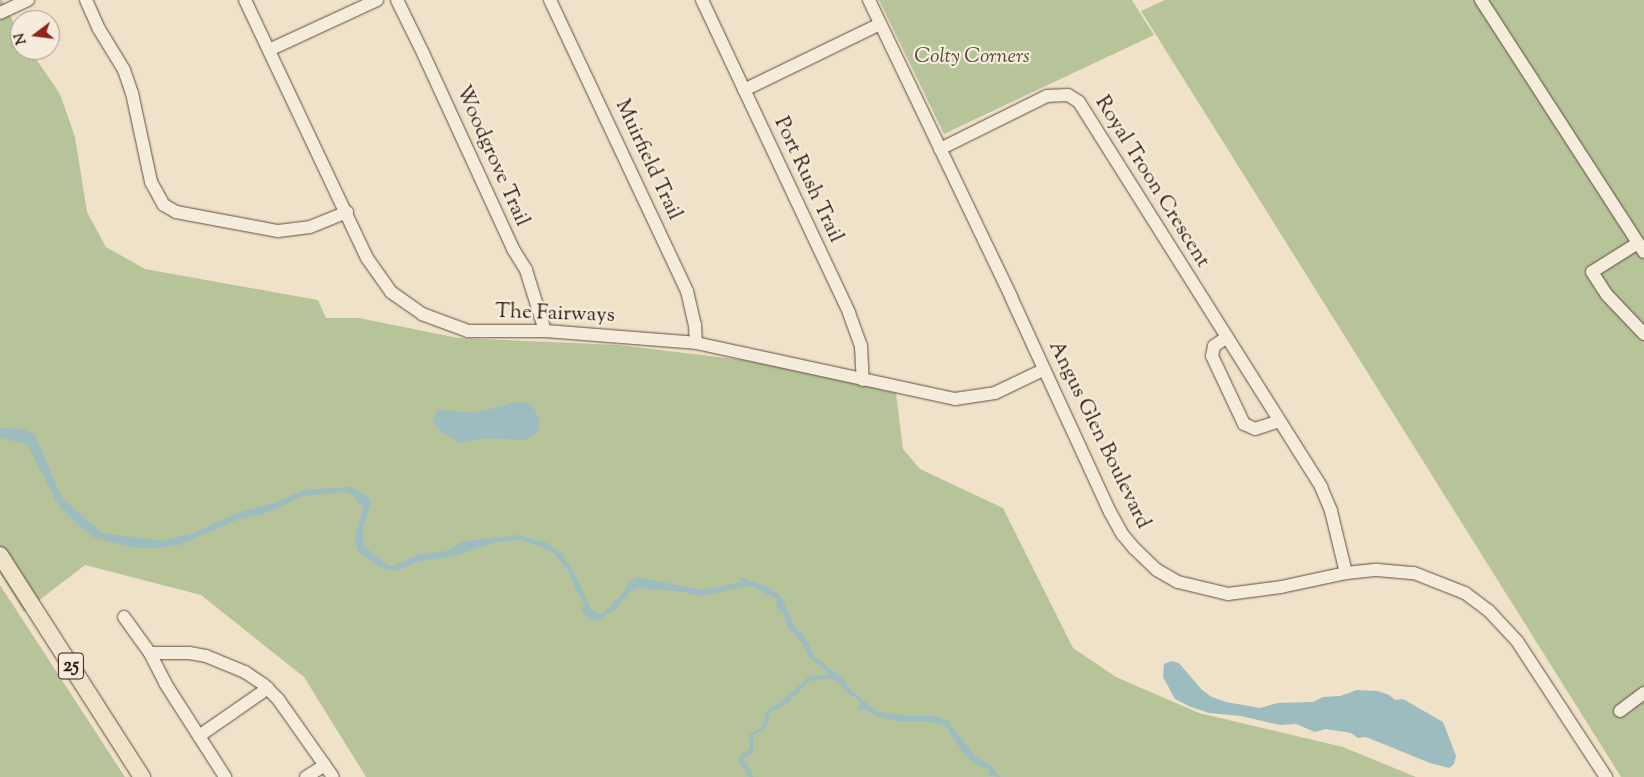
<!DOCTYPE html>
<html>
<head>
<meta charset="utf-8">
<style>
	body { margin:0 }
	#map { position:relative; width:1644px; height:777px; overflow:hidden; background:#f0e2c9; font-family:"Sorts Mill Goudy",serif }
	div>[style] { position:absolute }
	.green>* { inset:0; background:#b7c499 }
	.water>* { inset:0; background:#9dbcbf }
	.roads { filter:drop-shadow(0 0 1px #5f4d40) drop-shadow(0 0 1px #5f4d40) }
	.minor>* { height:12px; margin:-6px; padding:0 6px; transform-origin:6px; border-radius:6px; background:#f5ecdc }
	.major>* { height:16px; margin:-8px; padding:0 8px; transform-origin:8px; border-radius:8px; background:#f0e2c9 }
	span { translate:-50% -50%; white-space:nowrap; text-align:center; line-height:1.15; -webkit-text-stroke:4.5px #f5ecdc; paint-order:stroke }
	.shield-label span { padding:1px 4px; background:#f5ecdc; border:1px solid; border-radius:4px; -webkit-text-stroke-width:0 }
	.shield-label { font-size:20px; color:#2f1b13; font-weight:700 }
	.park-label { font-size:21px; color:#584e3b; font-style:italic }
	.street-label { font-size:21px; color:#2f1b13 }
	.north { position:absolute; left:10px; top:10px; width:50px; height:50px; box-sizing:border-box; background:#f5ecdc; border:1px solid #a6988c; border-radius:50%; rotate:255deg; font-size:14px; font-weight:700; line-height:20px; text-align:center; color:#2f1b13 }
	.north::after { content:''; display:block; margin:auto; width:18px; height:22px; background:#8f2418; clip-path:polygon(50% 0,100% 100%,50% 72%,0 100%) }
</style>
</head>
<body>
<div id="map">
	<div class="green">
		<i style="clip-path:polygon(0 0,2px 0,20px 35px,20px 50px,30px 50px,60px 94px,75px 137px,87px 212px,106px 247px,145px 269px,318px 300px,326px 318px,359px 318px,458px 338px,618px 345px,752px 361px,896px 393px,903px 449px,920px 469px,1003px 508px,1073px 648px,1116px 677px,1199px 713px,1343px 747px,1416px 777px,366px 777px,304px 677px,201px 595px,85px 565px,24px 612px,0 573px)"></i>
		<i style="clip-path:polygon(879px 0,1132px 0,1154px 35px,944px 134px)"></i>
		<i style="clip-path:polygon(1165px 0,1644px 0,1644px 777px,1621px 777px,1141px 11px)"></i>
		<i style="clip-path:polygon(0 585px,125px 777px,0 777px)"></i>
	</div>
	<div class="water">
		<i style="clip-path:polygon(515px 402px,531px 404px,540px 419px,538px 431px,526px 440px,489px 438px,461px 443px,442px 433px,432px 421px,438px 410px,476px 413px)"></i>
		<i style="clip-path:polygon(0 428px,24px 429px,35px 435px,62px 498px,102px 533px,163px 541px,196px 532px,237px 513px,274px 503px,304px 490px,351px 487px,366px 495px,371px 504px,363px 527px,363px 545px,388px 566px,394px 566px,419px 554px,448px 551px,460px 542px,518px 535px,547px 543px,561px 553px,575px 574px,591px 609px,599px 615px,610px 607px,625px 590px,629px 582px,637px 577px,701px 590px,739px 583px,742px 582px,739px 578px,743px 578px,766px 586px,781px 596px,794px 625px,805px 637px,814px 656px,842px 678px,852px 691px,877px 712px,906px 716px,935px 716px,948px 721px,975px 756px,990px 765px,1001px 777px,988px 775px,990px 772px,988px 769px,979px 766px,965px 756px,946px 726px,926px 721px,900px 722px,877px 716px,864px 709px,858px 711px,859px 701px,855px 697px,849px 695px,837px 681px,829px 678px,809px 681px,787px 704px,771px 712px,766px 728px,753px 736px,753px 751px,743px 759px,753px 774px,753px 777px,749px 777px,739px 761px,739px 757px,750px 748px,749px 734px,762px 727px,767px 710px,783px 700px,808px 677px,829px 674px,808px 656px,803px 644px,787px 626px,783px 613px,777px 608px,776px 599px,753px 587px,746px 586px,702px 596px,678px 591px,637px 588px,629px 593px,616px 609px,597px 621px,590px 619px,581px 611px,585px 605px,576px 591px,569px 572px,554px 554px,540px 546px,520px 540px,496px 542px,451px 557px,421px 561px,396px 571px,383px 569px,360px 553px,356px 546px,355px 538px,363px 508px,352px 495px,345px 492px,302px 496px,281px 507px,260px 515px,239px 519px,179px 545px,153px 548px,137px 548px,95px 538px,82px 529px,58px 505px,27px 444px,0 438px)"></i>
		<i style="clip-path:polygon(1171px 661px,1179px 663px,1202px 690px,1212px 697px,1226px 702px,1260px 708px,1277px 703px,1313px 702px,1323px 697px,1340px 696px,1357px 690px,1378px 691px,1389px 695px,1395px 700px,1403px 699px,1443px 722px,1456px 756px,1454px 764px,1449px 768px,1430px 763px,1366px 737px,1358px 738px,1351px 733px,1326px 729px,1315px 732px,1296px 724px,1280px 725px,1241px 716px,1209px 713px,1191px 707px,1175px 699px,1163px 677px,1164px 664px)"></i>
	</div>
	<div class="roads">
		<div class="minor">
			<i style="left:86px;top:0;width:32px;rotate:66deg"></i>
			<i style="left:99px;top:29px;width:48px;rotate:58.6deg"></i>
			<i style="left:124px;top:70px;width:24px;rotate:71deg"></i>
			<i style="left:132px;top:93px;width:91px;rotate:77.9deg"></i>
			<i style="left:151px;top:182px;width:26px;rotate:61deg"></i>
			<i style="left:164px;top:205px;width:14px;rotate:30deg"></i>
			<i style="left:176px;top:212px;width:104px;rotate:10.6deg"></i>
			<i style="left:278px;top:231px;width:32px;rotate:-7deg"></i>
			<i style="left:310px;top:227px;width:40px;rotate:-22deg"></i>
			<i style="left:245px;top:0;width:285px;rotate:64.7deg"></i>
			<i style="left:367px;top:258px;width:42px;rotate:54.8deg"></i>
			<i style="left:391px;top:292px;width:38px;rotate:35deg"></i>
			<i style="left:422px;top:314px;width:49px;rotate:20.3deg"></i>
			<i style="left:468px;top:331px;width:77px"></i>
			<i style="left:545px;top:331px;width:151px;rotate:4.5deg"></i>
			<i style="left:696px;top:343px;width:265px;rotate:12.2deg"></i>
			<i style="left:955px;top:399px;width:40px;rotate:-8.5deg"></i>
			<i style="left:995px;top:393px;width:53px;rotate:-25.6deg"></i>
			<i style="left:397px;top:0;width:59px;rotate:63.9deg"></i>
			<i style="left:423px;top:53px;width:216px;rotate:65.3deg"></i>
			<i style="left:513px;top:249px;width:25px;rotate:58deg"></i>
			<i style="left:526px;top:270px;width:64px;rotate:72.7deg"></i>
			<i style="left:550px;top:0;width:322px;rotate:64.8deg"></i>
			<i style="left:687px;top:291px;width:35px;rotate:77deg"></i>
			<i style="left:695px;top:325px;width:18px;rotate:87deg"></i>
			<i style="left:702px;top:0;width:346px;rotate:64.8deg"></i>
			<i style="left:849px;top:313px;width:35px;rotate:70deg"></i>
			<i style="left:861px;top:346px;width:34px;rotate:87deg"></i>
			<i style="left:869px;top:0;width:329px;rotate:64.4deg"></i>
			<i style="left:1011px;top:297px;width:237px;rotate:65.3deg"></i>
			<i style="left:1110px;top:512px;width:26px;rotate:61deg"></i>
			<i style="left:1123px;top:535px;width:17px;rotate:50deg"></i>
			<i style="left:1134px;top:548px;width:32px;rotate:44deg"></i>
			<i style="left:1157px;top:570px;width:24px;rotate:30deg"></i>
			<i style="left:1178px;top:582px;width:51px;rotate:13.5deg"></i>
			<i style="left:1228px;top:594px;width:53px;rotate:-7.5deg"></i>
			<i style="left:1281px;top:587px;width:66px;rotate:-12.2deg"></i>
			<i style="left:1346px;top:573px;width:31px;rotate:-6deg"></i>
			<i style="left:1377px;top:570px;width:37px;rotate:5deg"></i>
			<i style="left:1414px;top:573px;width:55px;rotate:21.4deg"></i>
			<i style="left:1465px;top:593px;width:30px;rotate:37deg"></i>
			<i style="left:1489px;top:611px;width:41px;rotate:47deg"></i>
			<i style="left:1517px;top:641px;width:163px;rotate:56.8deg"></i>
			<i style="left:1481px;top:0;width:300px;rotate:57.1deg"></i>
			<i style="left:0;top:13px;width:31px;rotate:-25deg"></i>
			<i style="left:269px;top:50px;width:119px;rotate:-24.8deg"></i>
			<i style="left:744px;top:90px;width:151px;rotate:-25.9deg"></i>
			<i style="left:940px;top:149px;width:119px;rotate:-26.4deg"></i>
			<i style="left:1047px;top:96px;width:21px;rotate:-3deg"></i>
			<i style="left:1068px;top:95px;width:13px;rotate:32deg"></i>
			<i style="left:1079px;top:102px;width:455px;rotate:57.8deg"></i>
			<i style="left:1321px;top:487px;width:26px;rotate:67deg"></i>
			<i style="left:1331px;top:511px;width:64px;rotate:76.4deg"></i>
			<i style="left:1638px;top:243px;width:54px;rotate:147.8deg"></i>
			<i style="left:1592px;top:272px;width:27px;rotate:57deg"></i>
			<i style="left:1607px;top:295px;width:54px;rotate:46.5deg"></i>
			<i style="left:1227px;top:337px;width:16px;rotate:145deg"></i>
			<i style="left:1214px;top:346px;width:10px;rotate:101deg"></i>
			<i style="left:1212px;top:356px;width:75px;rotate:64.8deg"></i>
			<i style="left:1244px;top:424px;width:12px;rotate:24deg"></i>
			<i style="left:1255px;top:429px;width:25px;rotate:-18deg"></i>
			<i style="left:124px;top:617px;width:44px;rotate:54.2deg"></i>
			<i style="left:150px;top:653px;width:34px;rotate:63deg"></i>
			<i style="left:165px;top:683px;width:112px;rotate:57.4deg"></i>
			<i style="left:150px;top:653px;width:39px"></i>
			<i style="left:189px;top:653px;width:17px;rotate:10deg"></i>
			<i style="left:206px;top:656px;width:42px;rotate:22.3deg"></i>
			<i style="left:245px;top:672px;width:23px;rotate:34deg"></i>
			<i style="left:264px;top:685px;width:20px;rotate:45deg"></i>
			<i style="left:278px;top:699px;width:95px;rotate:54.8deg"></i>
			<i style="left:1620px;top:711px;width:30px;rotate:-37deg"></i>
			<i style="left:199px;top:736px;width:84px;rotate:-34.8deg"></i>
			<i style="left:306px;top:777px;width:22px;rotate:-32deg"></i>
		</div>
		<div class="major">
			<i style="left:0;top:555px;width:264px;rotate:57.4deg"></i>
		</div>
	</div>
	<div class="shield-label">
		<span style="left:71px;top:666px">25</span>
	</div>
	<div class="park-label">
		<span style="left:972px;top:57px">Colty Corners</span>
	</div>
	<div class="street-label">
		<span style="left:492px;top:156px;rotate:66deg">Woodgrove Trail</span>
		<span style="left:648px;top:160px;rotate:65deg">Muirfield Trail</span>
		<span style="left:808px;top:180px;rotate:65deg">Port Rush Trail</span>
		<span style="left:1152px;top:182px;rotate:58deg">Royal Troon Crescent</span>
		<span style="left:555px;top:314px;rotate:2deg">The Fairways</span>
		<span style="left:1099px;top:435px;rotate:64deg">Angus Glen Boulevard</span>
	</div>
	<div class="north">N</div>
</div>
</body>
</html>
